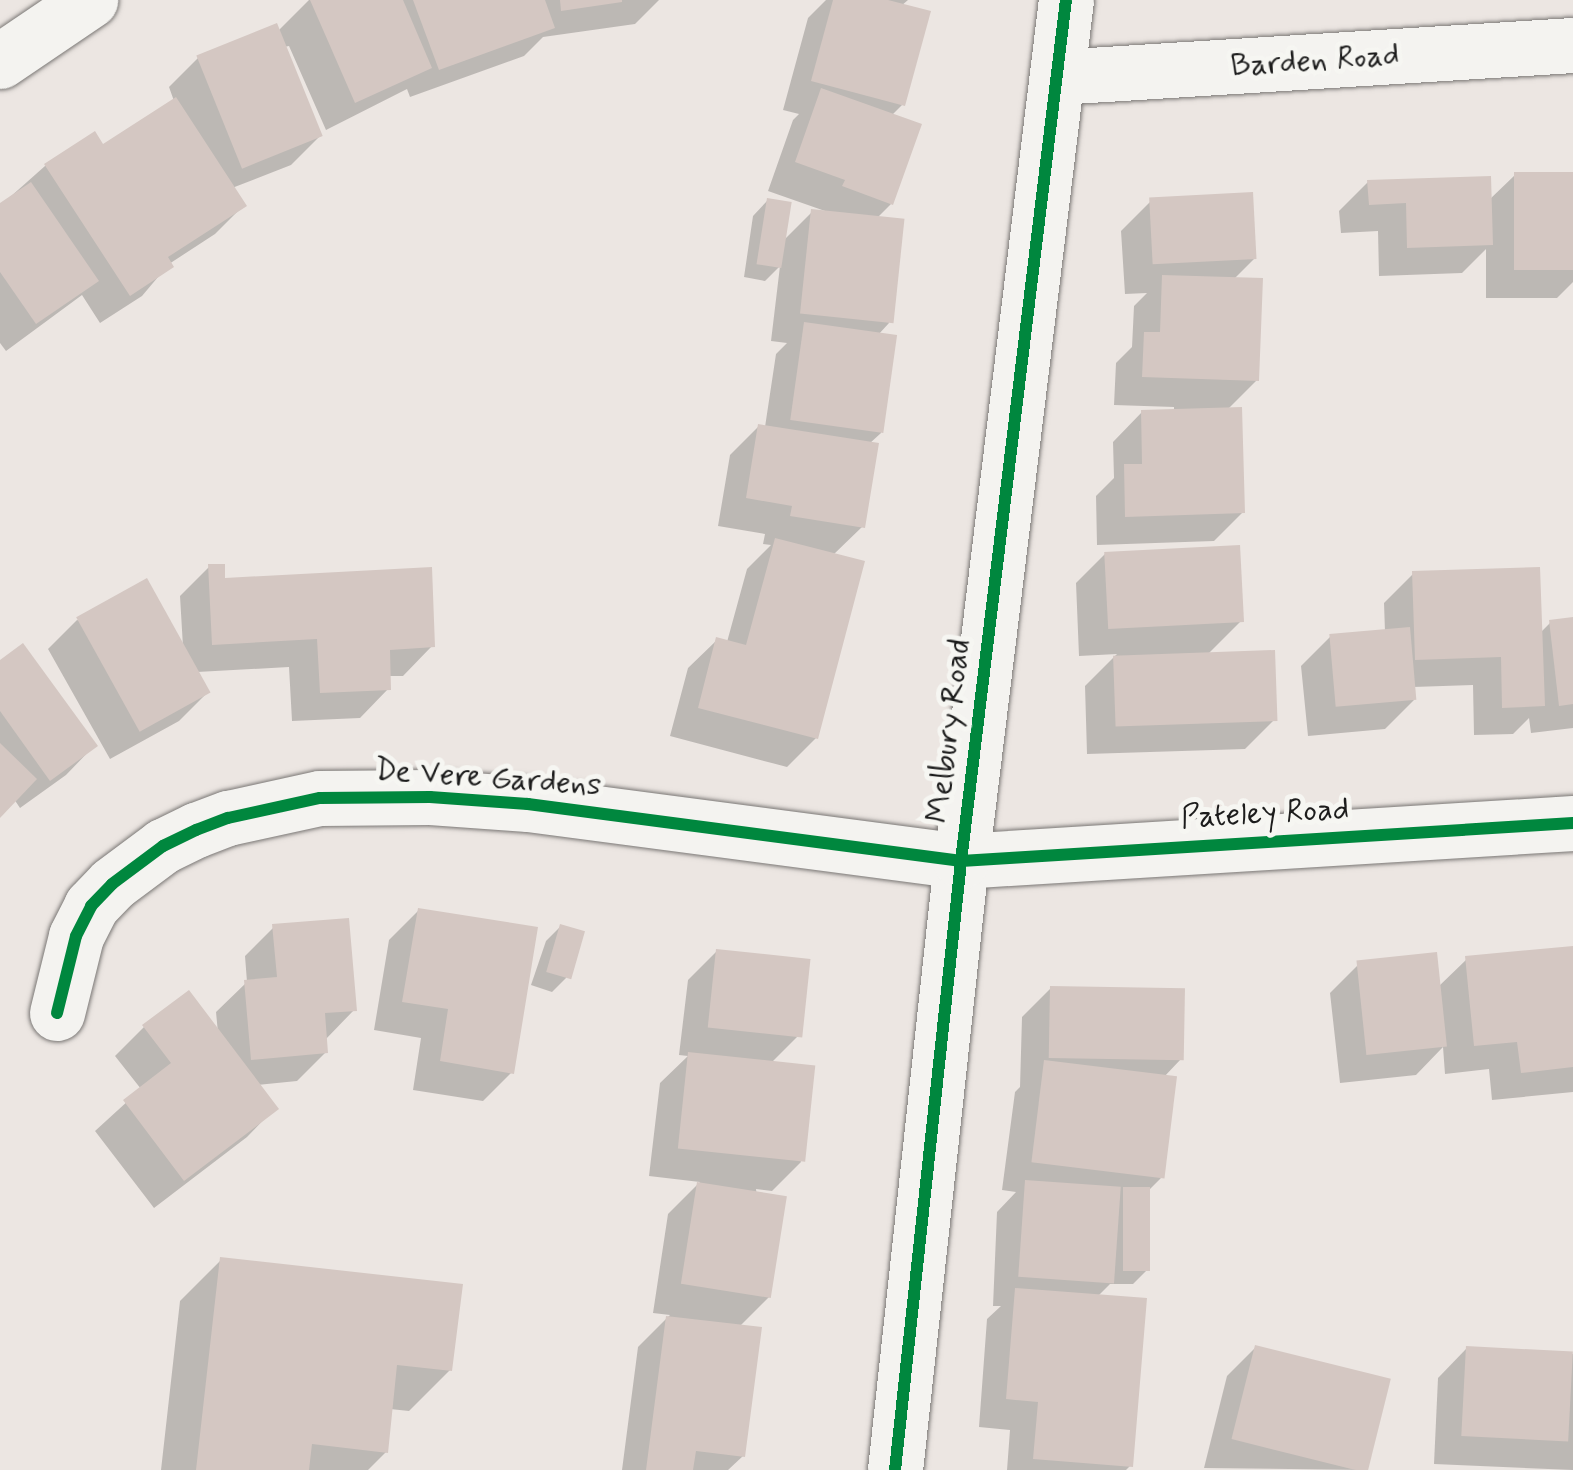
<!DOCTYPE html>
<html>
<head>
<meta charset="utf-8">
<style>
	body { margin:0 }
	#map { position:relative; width:1573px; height:1470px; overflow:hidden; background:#ece6e2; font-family:Mynerve,sans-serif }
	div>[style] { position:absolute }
	.shadow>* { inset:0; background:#0003 }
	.building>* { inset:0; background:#d4c7c2; transform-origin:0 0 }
	.roads { filter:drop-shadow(0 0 2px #7a7775) drop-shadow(0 0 2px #7a7775) }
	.street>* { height:55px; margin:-27.5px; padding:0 27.5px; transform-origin:27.5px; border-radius:27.5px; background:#f4f3f0 }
	.cycleway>* { height:12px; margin:-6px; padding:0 6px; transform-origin:6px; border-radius:6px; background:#00873e }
	span { translate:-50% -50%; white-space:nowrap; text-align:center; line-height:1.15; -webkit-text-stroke:10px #f6f6f2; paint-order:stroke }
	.street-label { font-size:32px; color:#1c1c1c }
</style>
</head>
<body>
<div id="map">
	<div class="shadow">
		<i style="clip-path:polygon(309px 0,659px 0,635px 24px,543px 37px,524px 56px,410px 97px,407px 89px,326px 130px,289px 46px,284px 47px,320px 136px,291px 165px,232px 188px,244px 205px,215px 234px,169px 264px,142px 296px,100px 323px,82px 295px,6px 351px,0 343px,0 206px,45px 166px,102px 148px,174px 101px,169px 87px,198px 58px,278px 31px)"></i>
		<i style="clip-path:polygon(826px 0,908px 0,901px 6px,903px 104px,891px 116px,891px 204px,876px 219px,889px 323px,878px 335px,881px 433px,869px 444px,862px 527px,833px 555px,816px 738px,787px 767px,670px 736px,688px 668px,717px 640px,727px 642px,747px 569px,771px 545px,763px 544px,765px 534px,718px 526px,730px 455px,759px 426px,765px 427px,776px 354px,787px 343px,771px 341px,780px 266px,765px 281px,744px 277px,753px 216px,767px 201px,784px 240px,812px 212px,825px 211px,768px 191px,793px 120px,799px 114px,783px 110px,808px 18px)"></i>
		<i style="clip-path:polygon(1573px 174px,1573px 282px,1557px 298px,1486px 298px,1486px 249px,1462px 273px,1379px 276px,1378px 231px,1341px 233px,1339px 211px,1368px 182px,1489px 200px,1515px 175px)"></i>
		<i style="clip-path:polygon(1150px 202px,1255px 258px,1234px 279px,1257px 380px,1227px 410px,1243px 512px,1214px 541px,1097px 545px,1096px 496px,1114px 478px,1113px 442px,1142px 412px,1174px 411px,1174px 407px,1114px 405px,1116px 363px,1132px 347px,1134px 306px,1147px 293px,1125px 294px,1121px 231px)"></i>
		<i style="clip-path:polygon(1105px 554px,1241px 621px,1208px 654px,1274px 720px,1245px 749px,1087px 754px,1085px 686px,1117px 654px,1079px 656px,1076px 583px)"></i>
		<i style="clip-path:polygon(209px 567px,223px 581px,432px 646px,403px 676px,388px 676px,389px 688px,360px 718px,292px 721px,289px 667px,197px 672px,208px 692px,179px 721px,110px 759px,48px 649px,77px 620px,183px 647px,180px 596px)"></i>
		<i style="clip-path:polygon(1413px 574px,1540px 633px,1550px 623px,1573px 620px,1573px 728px,1531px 733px,1529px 718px,1513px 734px,1474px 735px,1473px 685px,1413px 687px,1414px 700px,1385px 729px,1308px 736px,1301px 666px,1330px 637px,1385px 632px,1384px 603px)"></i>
		<i style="clip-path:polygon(0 663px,94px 746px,66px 775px,20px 808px,14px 799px,0 814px)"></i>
		<i style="clip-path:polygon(418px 911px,512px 1072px,483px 1101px,413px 1090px,421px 1038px,374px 1030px,389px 940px)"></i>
		<i style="clip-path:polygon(561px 926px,566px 978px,552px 992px,531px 985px,546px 941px)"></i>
		<i style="clip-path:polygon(274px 927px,354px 1010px,325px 1040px,326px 1052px,297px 1081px,257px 1085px,275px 1108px,247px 1137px,154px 1208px,95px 1131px,141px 1089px,115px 1056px,144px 1027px,218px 1033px,216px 1012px,247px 982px,245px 956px)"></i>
		<i style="clip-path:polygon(1573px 949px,1573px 1092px,1492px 1100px,1489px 1069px,1445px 1074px,1443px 1047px,1416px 1075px,1340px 1083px,1330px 993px,1359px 964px,1438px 987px,1467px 959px)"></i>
		<i style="clip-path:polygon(717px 951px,798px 1036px,771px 1063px,801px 1162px,772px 1191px,756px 1189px,769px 1297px,739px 1327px,743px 1456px,728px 1470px,622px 1470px,638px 1347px,670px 1315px,653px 1313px,668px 1214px,700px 1182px,649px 1176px,660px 1083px,688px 1056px,679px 1055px,688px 980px)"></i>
		<i style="clip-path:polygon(1051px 988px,1181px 1059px,1163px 1078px,1161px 1178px,1148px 1191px,1147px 1270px,1133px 1284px,1110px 1284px,1097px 1297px,1130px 1466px,1126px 1470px,1007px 1470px,1010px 1430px,979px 1427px,987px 1319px,1001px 1306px,993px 1306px,997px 1212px,1016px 1192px,1002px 1190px,1015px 1092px,1020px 1087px,1022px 1017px)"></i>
		<i style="clip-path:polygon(221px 1260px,450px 1370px,409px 1411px,390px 1409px,386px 1452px,368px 1470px,161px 1470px,180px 1301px)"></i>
		<i style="clip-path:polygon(1256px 1347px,1388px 1380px,1365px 1470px,1204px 1468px,1227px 1376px)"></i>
		<i style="clip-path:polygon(1466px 1349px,1573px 1354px,1573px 1470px,1434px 1464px,1438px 1378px)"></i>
	</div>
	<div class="building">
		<i style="clip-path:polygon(310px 0,403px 0,432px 68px,355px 103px)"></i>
		<i style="clip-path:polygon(413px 0,545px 0,555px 28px,439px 70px)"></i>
		<i style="clip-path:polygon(560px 0,622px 0,622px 2px,561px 11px)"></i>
		<i style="clip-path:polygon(833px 0,888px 0,931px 11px,905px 106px,811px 81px)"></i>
		<i style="left:277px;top:23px;width:122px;height:87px;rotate:68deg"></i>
		<i style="clip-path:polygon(821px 88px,922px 124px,893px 205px,842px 186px,845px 180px,795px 162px)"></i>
		<i style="clip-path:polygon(176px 97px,247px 206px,168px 257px,174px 267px,130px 296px,44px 164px,95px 131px,103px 144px)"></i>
		<i style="left:1514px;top:172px;width:59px;height:98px"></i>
		<i style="clip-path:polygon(1491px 176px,1493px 245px,1407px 248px,1406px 203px,1369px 205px,1367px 180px)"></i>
		<i style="clip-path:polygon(31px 182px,99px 281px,36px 324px,0 272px,0 203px)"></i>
		<i style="left:1253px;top:192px;width:67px;height:104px;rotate:87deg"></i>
		<i style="left:767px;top:198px;width:25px;height:67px;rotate:9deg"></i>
		<i style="left:811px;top:209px;width:94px;height:105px;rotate:6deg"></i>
		<i style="clip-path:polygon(1162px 275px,1263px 278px,1259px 381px,1142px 377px,1144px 332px,1160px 332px)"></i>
		<i style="left:804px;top:322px;width:94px;height:99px;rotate:8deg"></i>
		<i style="clip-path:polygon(1242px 407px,1245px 513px,1125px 517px,1124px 464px,1142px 464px,1141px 410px)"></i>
		<i style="clip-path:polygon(758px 424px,879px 443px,865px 528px,790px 516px,792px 506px,746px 498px)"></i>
		<i style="clip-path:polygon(775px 538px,865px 561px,818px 739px,698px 708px,716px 637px,746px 645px)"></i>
		<i style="left:1240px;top:545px;width:77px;height:136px;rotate:87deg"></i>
		<i style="clip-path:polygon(208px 564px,225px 564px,225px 578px,432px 567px,435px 647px,390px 650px,391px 690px,320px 693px,317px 639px,212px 645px)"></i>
		<i style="clip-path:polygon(1540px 567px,1545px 706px,1502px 708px,1501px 657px,1415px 660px,1412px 571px)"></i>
		<i style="left:147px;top:578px;width:131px;height:81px;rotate:61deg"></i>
		<i style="clip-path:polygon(1573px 617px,1573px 704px,1559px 706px,1549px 620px)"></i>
		<i style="left:1410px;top:627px;width:73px;height:81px;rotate:85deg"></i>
		<i style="clip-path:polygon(23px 643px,98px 746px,50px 781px,0 711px,0 660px)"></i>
		<i style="left:1275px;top:650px;width:71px;height:162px;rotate:88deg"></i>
		<i style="clip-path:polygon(0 743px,37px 779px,0 818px)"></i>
		<i style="clip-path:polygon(418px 908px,538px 927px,514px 1074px,440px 1061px,448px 1009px,402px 1002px)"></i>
		<i style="clip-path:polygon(349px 918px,357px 1011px,325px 1013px,328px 1053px,251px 1060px,244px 980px,277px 977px,272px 924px)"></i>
		<i style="left:560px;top:924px;width:26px;height:50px;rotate:16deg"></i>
		<i style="clip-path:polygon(1573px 946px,1573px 1067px,1521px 1073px,1517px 1042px,1474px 1046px,1465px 956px)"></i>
		<i style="left:716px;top:949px;width:95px;height:79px;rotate:6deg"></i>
		<i style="left:1437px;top:952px;width:95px;height:81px;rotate:84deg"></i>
		<i style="left:1050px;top:986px;width:135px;height:72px;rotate:1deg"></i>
		<i style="clip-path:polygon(189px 990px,279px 1109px,184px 1181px,123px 1100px,171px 1063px,142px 1025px)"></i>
		<i style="left:688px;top:1052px;width:128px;height:97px;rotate:6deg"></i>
		<i style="left:1044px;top:1060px;width:134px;height:103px;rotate:7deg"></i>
		<i style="left:1025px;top:1180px;width:96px;height:97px;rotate:4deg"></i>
		<i style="left:697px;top:1182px;width:91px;height:103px;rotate:9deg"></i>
		<i style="left:1123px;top:1187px;width:27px;height:84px"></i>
		<i style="clip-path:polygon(220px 1257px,463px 1284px,452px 1371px,397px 1365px,388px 1453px,312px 1444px,309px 1470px,196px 1470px)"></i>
		<i style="clip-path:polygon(1015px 1288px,1147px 1298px,1133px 1467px,1033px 1459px,1038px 1402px,1006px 1399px)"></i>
		<i style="clip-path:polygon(666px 1316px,762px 1327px,745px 1457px,696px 1451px,693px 1470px,646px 1470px)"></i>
		<i style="left:1255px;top:1345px;width:140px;height:97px;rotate:14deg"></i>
		<i style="left:1466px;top:1346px;width:107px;height:90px;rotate:3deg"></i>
	</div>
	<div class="roads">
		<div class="street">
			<i style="left:0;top:61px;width:109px;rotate:-34.1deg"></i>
			<i style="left:1057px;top:77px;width:517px;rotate:-3.55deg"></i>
			<i style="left:57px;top:1013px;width:79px;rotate:-76.1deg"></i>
			<i style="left:76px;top:936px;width:34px;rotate:-63deg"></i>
			<i style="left:91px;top:906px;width:30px;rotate:-46deg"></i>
			<i style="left:112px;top:884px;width:64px;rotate:-36.7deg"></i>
			<i style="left:163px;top:846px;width:37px;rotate:-26deg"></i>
			<i style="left:196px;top:830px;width:34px;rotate:-21deg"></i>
			<i style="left:228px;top:818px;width:94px;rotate:-12.3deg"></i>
			<i style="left:320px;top:798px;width:110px;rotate:-0.5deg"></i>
			<i style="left:430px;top:797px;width:98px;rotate:4.1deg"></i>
			<i style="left:528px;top:804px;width:437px;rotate:7.5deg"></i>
			<i style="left:961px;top:861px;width:613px;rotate:-3.55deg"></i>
			<i style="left:895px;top:1470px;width:613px;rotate:-83.81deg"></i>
			<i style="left:961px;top:861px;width:867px;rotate:-83.05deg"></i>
		</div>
	</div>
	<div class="cycleway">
		<i style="left:57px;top:1013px;width:79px;rotate:-76.1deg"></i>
		<i style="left:76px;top:936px;width:34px;rotate:-63deg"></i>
		<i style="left:91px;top:906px;width:30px;rotate:-46deg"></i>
		<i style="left:112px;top:884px;width:64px;rotate:-36.7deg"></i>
		<i style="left:163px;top:846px;width:37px;rotate:-26deg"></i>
		<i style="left:196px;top:830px;width:34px;rotate:-21deg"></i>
		<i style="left:228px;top:818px;width:94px;rotate:-12.3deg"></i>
		<i style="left:320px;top:798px;width:110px;rotate:-0.5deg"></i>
		<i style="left:430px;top:797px;width:98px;rotate:4.1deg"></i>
		<i style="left:528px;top:804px;width:437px;rotate:7.5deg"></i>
		<i style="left:961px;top:861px;width:613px;rotate:-3.55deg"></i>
		<i style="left:895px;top:1470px;width:613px;rotate:-83.81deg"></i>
		<i style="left:961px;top:861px;width:867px;rotate:-83.05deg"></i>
	</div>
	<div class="street-label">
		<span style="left:1315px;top:61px;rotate:-4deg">Barden Road</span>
		<span style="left:949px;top:731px;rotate:-83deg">Melbury Road</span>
		<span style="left:488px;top:778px;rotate:4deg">De Vere Gardens</span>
		<span style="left:1265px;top:814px;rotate:-3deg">Pateley Road</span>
	</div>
</div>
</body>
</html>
